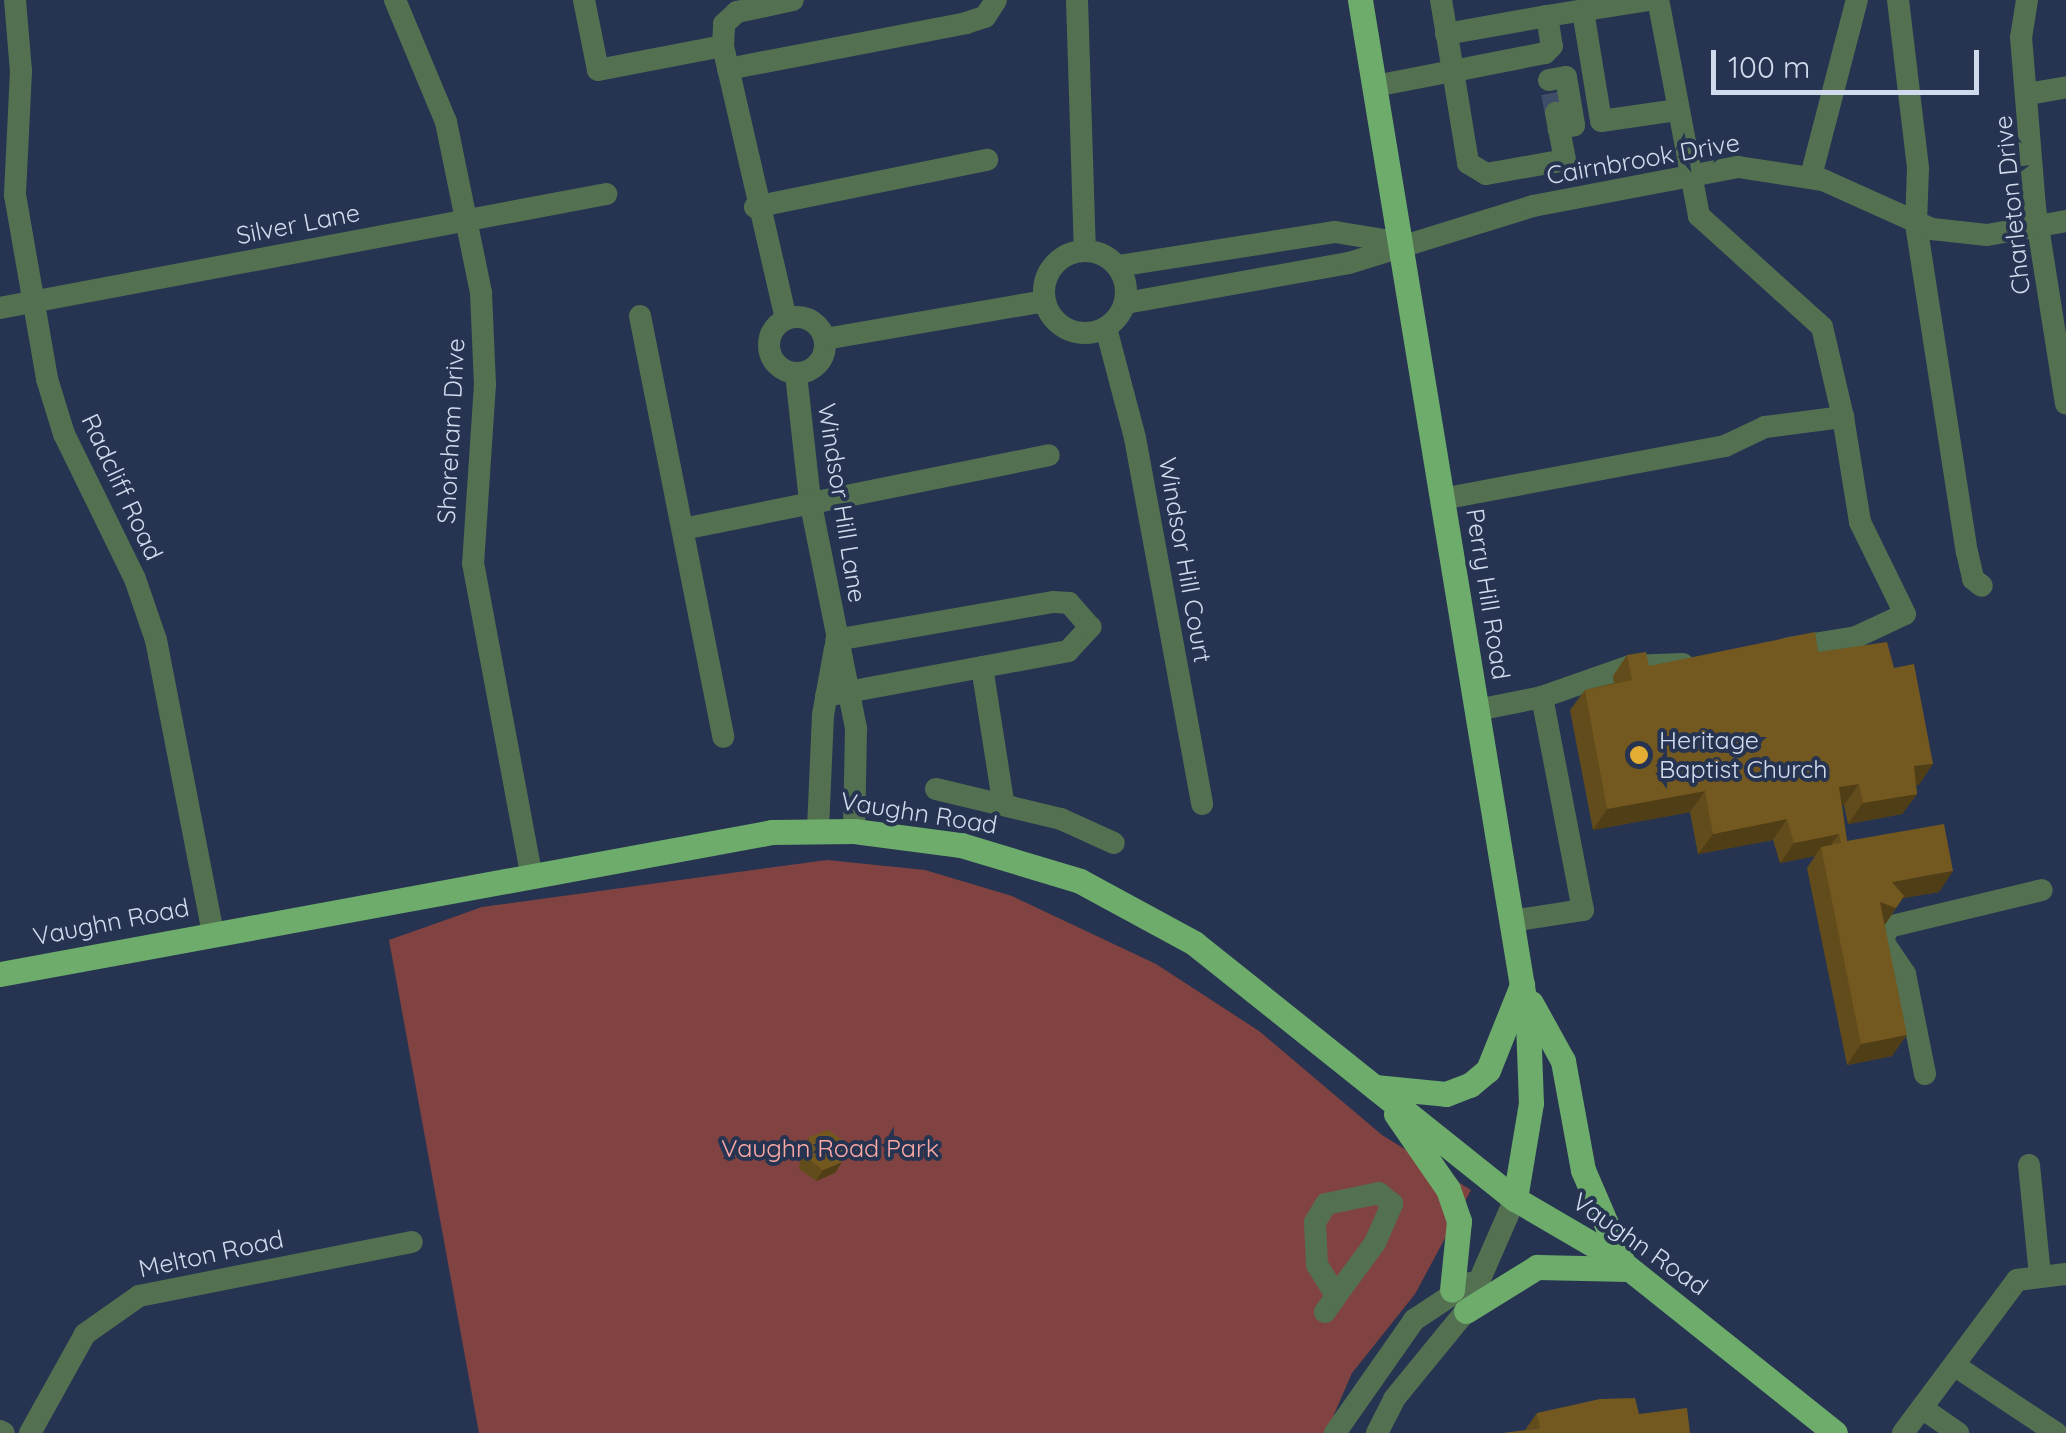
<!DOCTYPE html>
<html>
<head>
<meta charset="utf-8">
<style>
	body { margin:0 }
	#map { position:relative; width:2066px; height:1433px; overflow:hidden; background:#263451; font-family:Quicksand,sans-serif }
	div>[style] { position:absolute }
	.green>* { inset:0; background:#814341 }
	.minor-tunnel>* { height:22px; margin-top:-11px; transform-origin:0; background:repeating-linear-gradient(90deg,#404d69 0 22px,transparent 0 33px) }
	.minor>* { height:22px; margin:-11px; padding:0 11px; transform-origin:11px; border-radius:11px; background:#537151 }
	.minor>.ring { margin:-11px; padding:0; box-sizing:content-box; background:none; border:22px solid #537151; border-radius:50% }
	.major>* { height:25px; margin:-12.5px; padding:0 12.5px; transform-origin:12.5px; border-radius:12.5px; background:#6dac6a }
	.wall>* { inset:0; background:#634c1b }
	.shaded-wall>* { inset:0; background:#503e16 }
	.building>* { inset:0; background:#73581f }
	.dots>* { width:28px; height:28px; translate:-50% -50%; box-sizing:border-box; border:5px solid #263451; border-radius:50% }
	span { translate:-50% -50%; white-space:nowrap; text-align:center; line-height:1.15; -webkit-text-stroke:8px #263451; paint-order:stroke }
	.street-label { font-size:25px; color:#d1dbee }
	.poi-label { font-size:25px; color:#d1dbee }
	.left { translate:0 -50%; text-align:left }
	.park-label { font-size:25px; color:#fda9a5 }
	.scale { position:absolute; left:1711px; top:50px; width:268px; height:45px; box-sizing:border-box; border:5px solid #d1dbee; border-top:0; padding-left:12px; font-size:30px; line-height:35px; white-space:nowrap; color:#d1dbee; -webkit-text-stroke:8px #263451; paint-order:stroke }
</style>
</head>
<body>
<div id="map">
	<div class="green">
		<i style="clip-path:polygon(827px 860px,925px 870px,1012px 896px,1156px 964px,1259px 1031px,1382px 1135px,1471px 1190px,1415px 1294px,1352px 1373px,1326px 1433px,479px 1433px,389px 940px,482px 907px)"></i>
	</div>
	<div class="minor-tunnel">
		<i style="left:1552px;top:93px;width:20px;rotate:79deg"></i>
	</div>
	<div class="minor">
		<i style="left:15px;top:0;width:71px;rotate:85.2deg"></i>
		<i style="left:21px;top:71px;width:124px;rotate:92.8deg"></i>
		<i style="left:15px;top:195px;width:187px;rotate:80.1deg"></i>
		<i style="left:47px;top:379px;width:58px;rotate:72.8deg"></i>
		<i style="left:64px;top:434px;width:161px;rotate:63.9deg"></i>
		<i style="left:135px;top:579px;width:65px;rotate:71deg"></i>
		<i style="left:156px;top:640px;width:299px;rotate:79deg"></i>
		<i style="left:395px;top:0;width:132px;rotate:67.3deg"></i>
		<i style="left:446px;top:122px;width:175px;rotate:78.4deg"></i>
		<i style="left:481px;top:293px;width:91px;rotate:87.5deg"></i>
		<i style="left:485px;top:384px;width:179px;rotate:93.8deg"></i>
		<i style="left:473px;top:563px;width:315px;rotate:79.4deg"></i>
		<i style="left:584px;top:0;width:71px;rotate:78.7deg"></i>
		<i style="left:598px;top:70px;width:127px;rotate:-10.9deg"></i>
		<i style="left:1077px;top:0;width:251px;rotate:88.2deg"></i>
		<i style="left:1898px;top:0;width:169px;rotate:83.2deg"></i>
		<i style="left:1918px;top:168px;width:56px;rotate:92deg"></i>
		<i style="left:1916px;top:224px;width:332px;rotate:81.2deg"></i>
		<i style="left:1967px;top:552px;width:28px;rotate:77deg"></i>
		<i style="left:1973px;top:579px;width:11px;rotate:38deg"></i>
		<i style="left:2027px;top:0;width:37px;rotate:99deg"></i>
		<i style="left:2021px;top:37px;width:172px;rotate:85.3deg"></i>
		<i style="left:2035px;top:208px;width:198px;rotate:81deg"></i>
		<i style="left:1583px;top:11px;width:111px;rotate:80.7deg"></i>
		<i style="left:1601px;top:121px;width:76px;rotate:-8.3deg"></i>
		<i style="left:1547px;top:16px;width:102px;rotate:-9deg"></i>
		<i style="left:1446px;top:34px;width:103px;rotate:-10.1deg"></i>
		<i style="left:1547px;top:16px;width:30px;rotate:81deg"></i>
		<i style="left:1552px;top:46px;width:10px;rotate:135deg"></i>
		<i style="left:1545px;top:53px;width:94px;rotate:168.9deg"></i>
		<i style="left:1453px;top:71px;width:93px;rotate:80.7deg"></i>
		<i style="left:1468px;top:163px;width:21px;rotate:31deg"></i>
		<i style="left:1486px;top:174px;width:80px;rotate:-10deg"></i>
		<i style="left:1565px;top:160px;width:48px;rotate:-100.8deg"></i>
		<i style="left:728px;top:69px;width:242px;rotate:-10.9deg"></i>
		<i style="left:966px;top:23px;width:20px;rotate:-18deg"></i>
		<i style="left:985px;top:17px;width:20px;rotate:-57deg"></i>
		<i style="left:1549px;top:80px;width:17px;rotate:-10deg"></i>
		<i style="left:1566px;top:77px;width:49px;rotate:80.5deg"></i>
		<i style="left:1574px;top:125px;width:16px;rotate:165deg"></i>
		<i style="left:1375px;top:86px;width:79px;rotate:-10.9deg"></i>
		<i style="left:1453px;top:71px;width:72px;rotate:-99.6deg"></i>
		<i style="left:2028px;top:94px;width:39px;rotate:-10deg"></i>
		<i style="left:1811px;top:176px;width:182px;rotate:-75.4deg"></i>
		<i style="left:755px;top:207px;width:237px;rotate:-11.5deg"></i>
		<i class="ring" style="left:1044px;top:251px;width:60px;height:60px"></i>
		<i style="left:1118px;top:266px;width:220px;rotate:-8.9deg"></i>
		<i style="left:1335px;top:232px;width:63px;rotate:9.2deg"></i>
		<i style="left:1126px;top:303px;width:227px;rotate:-10.2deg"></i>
		<i style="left:1349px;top:263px;width:193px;rotate:-17.2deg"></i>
		<i style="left:1533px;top:206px;width:209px;rotate:-10.8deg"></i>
		<i style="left:1738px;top:167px;width:86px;rotate:8.7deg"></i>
		<i style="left:1823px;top:180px;width:120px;rotate:24.2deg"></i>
		<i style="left:1932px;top:229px;width:55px;rotate:6.2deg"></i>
		<i style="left:1987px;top:235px;width:80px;rotate:-10deg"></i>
		<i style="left:0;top:308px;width:617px;rotate:-10.65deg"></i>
		<i style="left:640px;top:316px;width:429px;rotate:78.8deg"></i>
		<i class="ring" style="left:769px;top:317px;width:34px;height:34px"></i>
		<i style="left:786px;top:319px;width:280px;rotate:-103deg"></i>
		<i style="left:723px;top:46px;width:22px;rotate:-87deg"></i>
		<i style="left:724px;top:24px;width:18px;rotate:-43deg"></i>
		<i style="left:737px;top:12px;width:57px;rotate:-12.1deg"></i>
		<i style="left:1106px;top:328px;width:114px;rotate:75.2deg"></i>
		<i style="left:1135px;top:438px;width:372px;rotate:79.6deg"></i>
		<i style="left:825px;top:339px;width:223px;rotate:-9.8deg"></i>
		<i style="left:796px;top:374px;width:127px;rotate:83.7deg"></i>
		<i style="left:810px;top:500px;width:234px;rotate:78.6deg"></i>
		<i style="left:856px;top:729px;width:102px;rotate:91.1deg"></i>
		<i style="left:1442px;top:499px;width:288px;rotate:-10.6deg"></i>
		<i style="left:1725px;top:446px;width:44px;rotate:-25.4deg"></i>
		<i style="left:1765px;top:427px;width:79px;rotate:-7.3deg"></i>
		<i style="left:1843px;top:417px;width:92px;rotate:-103.1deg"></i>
		<i style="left:1822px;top:327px;width:166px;rotate:-137.9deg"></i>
		<i style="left:1699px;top:216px;width:220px;rotate:-100.7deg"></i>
		<i style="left:683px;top:529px;width:373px;rotate:-11.4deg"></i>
		<i style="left:1789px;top:648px;width:68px;rotate:-9.3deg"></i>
		<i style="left:1856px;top:637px;width:54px;rotate:-25.1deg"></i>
		<i style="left:1905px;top:614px;width:102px;rotate:-116.1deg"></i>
		<i style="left:1860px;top:522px;width:106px;rotate:-99.2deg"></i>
		<i style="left:982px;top:667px;width:136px;rotate:81.1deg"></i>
		<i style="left:826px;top:696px;width:246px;rotate:-10.5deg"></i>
		<i style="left:1068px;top:651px;width:33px;rotate:-47deg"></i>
		<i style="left:1090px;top:627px;width:32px;rotate:-131deg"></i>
		<i style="left:1069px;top:603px;width:16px;rotate:-176deg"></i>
		<i style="left:1053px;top:602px;width:220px;rotate:170.1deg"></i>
		<i style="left:1477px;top:710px;width:66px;rotate:-11.3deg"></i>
		<i style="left:1542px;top:697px;width:93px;rotate:-19.4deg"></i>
		<i style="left:1630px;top:666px;width:53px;rotate:-2.2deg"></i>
		<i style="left:936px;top:789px;width:129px;rotate:13.5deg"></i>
		<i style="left:1061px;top:819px;width:58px;rotate:24.4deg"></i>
		<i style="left:818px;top:829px;width:114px;rotate:-87.5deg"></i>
		<i style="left:823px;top:715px;width:68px;rotate:-79.8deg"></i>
		<i style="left:1511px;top:921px;width:73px;rotate:-8.7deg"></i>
		<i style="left:1583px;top:910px;width:217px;rotate:-100.9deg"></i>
		<i style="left:1925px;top:1074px;width:102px;rotate:-101.3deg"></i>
		<i style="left:1905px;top:974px;width:40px;rotate:-124deg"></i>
		<i style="left:1883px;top:941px;width:15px;rotate:-70deg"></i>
		<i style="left:1888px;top:927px;width:158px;rotate:-13.5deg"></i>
		<i style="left:2029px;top:1165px;width:111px;rotate:84.3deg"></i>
		<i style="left:1325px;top:1312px;width:19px;rotate:-55deg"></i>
		<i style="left:1336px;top:1296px;width:66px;rotate:-53.7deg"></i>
		<i style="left:1375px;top:1243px;width:43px;rotate:-66.4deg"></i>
		<i style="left:1392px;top:1204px;width:17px;rotate:-140deg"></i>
		<i style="left:1379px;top:1193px;width:54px;rotate:168.3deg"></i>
		<i style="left:1326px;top:1204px;width:21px;rotate:121deg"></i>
		<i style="left:1315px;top:1222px;width:43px;rotate:87.3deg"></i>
		<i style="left:1317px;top:1265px;width:36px;rotate:58deg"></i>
		<i style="left:1954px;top:1365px;width:123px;rotate:33.7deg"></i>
		<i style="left:1922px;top:1408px;width:44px;rotate:34.8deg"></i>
		<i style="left:0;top:1431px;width:4px;rotate:27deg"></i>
		<i style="left:30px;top:1433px;width:113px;rotate:-60.9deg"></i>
		<i style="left:85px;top:1334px;width:66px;rotate:-35.1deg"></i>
		<i style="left:139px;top:1296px;width:278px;rotate:-11.2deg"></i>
		<i style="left:1335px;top:1433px;width:138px;rotate:-55deg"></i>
		<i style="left:1414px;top:1320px;width:67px;rotate:-33.5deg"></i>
		<i style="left:1377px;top:1433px;width:38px;rotate:-63deg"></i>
		<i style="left:1394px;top:1399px;width:114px;rotate:-50.7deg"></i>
		<i style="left:1466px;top:1311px;width:122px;rotate:-66.4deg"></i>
		<i style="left:1903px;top:1433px;width:191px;rotate:-53.3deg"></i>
		<i style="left:2017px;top:1280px;width:49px;rotate:-7deg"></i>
	</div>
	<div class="major">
		<i style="left:1360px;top:0;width:1036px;rotate:80.67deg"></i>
		<i style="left:1528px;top:1022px;width:81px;rotate:87.9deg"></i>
		<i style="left:1531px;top:1103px;width:97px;rotate:99.5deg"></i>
		<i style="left:0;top:974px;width:785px;rotate:-10.42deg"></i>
		<i style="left:772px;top:832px;width:82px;rotate:-0.7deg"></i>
		<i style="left:854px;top:831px;width:108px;rotate:7.5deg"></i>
		<i style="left:961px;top:845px;width:124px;rotate:16.8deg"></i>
		<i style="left:1080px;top:881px;width:130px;rotate:28.5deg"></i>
		<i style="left:1194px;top:943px;width:411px;rotate:38.6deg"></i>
		<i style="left:1515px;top:1199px;width:117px;rotate:30.3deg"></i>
		<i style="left:1616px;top:1258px;width:280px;rotate:38.6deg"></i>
		<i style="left:1531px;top:1003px;width:66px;rotate:61.1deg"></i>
		<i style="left:1563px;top:1061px;width:111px;rotate:79.6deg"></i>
		<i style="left:1583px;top:1170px;width:103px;rotate:66.7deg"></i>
		<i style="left:1375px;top:1087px;width:71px;rotate:5.6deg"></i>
		<i style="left:1446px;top:1094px;width:26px;rotate:-21deg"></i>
		<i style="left:1470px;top:1085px;width:23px;rotate:-40deg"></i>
		<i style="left:1488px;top:1070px;width:92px;rotate:-68.2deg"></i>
		<i style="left:1396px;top:1114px;width:91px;rotate:55.3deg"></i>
		<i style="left:1448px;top:1189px;width:34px;rotate:71deg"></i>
		<i style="left:1459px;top:1221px;width:69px;rotate:95.8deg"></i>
		<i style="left:1466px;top:1311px;width:84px;rotate:-31.8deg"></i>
		<i style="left:1537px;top:1267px;width:91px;rotate:1.3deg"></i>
	</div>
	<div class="wall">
		<i style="clip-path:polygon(1818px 652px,1919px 785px,1916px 785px,1917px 794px,1902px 814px,1848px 824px,1844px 805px,1842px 805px,1847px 841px,1939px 892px,1903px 898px,1885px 924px,1892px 1056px,1847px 1065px,1807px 868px,1815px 856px,1780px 863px,1773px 840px,1698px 854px,1690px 812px,1593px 830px,1570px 710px,1585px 690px,1614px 683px,1613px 676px,1627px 655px,1649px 666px)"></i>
		<i style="clip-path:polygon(809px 1137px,835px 1173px,816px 1181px,799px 1169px,802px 1148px)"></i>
		<i style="clip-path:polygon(1537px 1413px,1639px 1414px,1525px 1430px)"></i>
	</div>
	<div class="shaded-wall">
		<i style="clip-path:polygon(1933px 764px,1919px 785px,1899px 787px,1914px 766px)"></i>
		<i style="clip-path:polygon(1859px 784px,1844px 805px,1825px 807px,1839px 787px)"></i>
		<i style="clip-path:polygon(1705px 791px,1690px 812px,1593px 830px,1607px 809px)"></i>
		<i style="clip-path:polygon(1917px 794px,1902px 814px,1848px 824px,1863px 803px)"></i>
		<i style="clip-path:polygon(1787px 819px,1773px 840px,1698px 854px,1713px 834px)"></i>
		<i style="clip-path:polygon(1839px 834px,1824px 854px,1821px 847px,1815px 856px,1780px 863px,1794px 843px)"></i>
		<i style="clip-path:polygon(1953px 871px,1939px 892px,1880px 902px,1896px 908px,1882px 929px,1866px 923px,1892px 882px)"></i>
		<i style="clip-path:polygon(1907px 1035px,1892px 1056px,1847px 1065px,1861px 1044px)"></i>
		<i style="clip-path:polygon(842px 1162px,835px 1173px,816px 1181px,823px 1170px)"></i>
	</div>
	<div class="building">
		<i style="clip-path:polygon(1815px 632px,1818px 652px,1887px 642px,1894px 668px,1914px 664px,1933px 764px,1914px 766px,1917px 794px,1863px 803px,1859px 784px,1839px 787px,1847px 841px,1944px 824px,1953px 871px,1892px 882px,1904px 896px,1896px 908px,1880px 902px,1907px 1035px,1861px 1044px,1821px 847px,1841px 843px,1839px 834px,1794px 843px,1787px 819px,1713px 834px,1705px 791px,1607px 809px,1585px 690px,1632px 680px,1627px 655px,1646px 652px,1649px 666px)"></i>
		<i style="clip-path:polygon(828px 1130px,845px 1142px,842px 1162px,823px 1170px,807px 1158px,809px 1137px)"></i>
		<i style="clip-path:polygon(1635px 1398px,1639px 1414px,1687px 1408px,1690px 1433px,1503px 1433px,1540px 1428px,1537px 1413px,1600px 1399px)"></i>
	</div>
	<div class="dots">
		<i style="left:1639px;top:755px;background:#e4ae35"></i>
	</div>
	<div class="street-label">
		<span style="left:1643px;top:159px;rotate:-10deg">Cairnbrook Drive</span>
		<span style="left:2012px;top:205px;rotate:-96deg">Charleton Drive</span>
		<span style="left:298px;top:224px;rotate:-11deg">Silver Lane</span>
		<span style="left:451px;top:431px;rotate:-87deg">Shoreham Drive</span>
		<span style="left:122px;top:487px;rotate:65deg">Radcliff Road</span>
		<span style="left:842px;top:503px;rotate:81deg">Windsor Hill Lane</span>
		<span style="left:1185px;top:560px;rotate:80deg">Windsor Hill Court</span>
		<span style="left:1488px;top:594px;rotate:81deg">Perry Hill Road</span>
		<span style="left:919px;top:813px;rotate:9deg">Vaughn Road</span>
		<span style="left:111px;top:922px;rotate:-11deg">Vaughn Road</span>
		<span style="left:1640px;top:1244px;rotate:35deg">Vaughn Road</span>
		<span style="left:211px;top:1254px;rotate:-12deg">Melton Road</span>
	</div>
	<div class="poi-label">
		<span class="left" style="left:1659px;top:755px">Heritage<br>Baptist Church</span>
	</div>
	<div class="park-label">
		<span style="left:830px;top:1148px">Vaughn Road Park</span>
	</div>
	<div class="scale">100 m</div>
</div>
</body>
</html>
